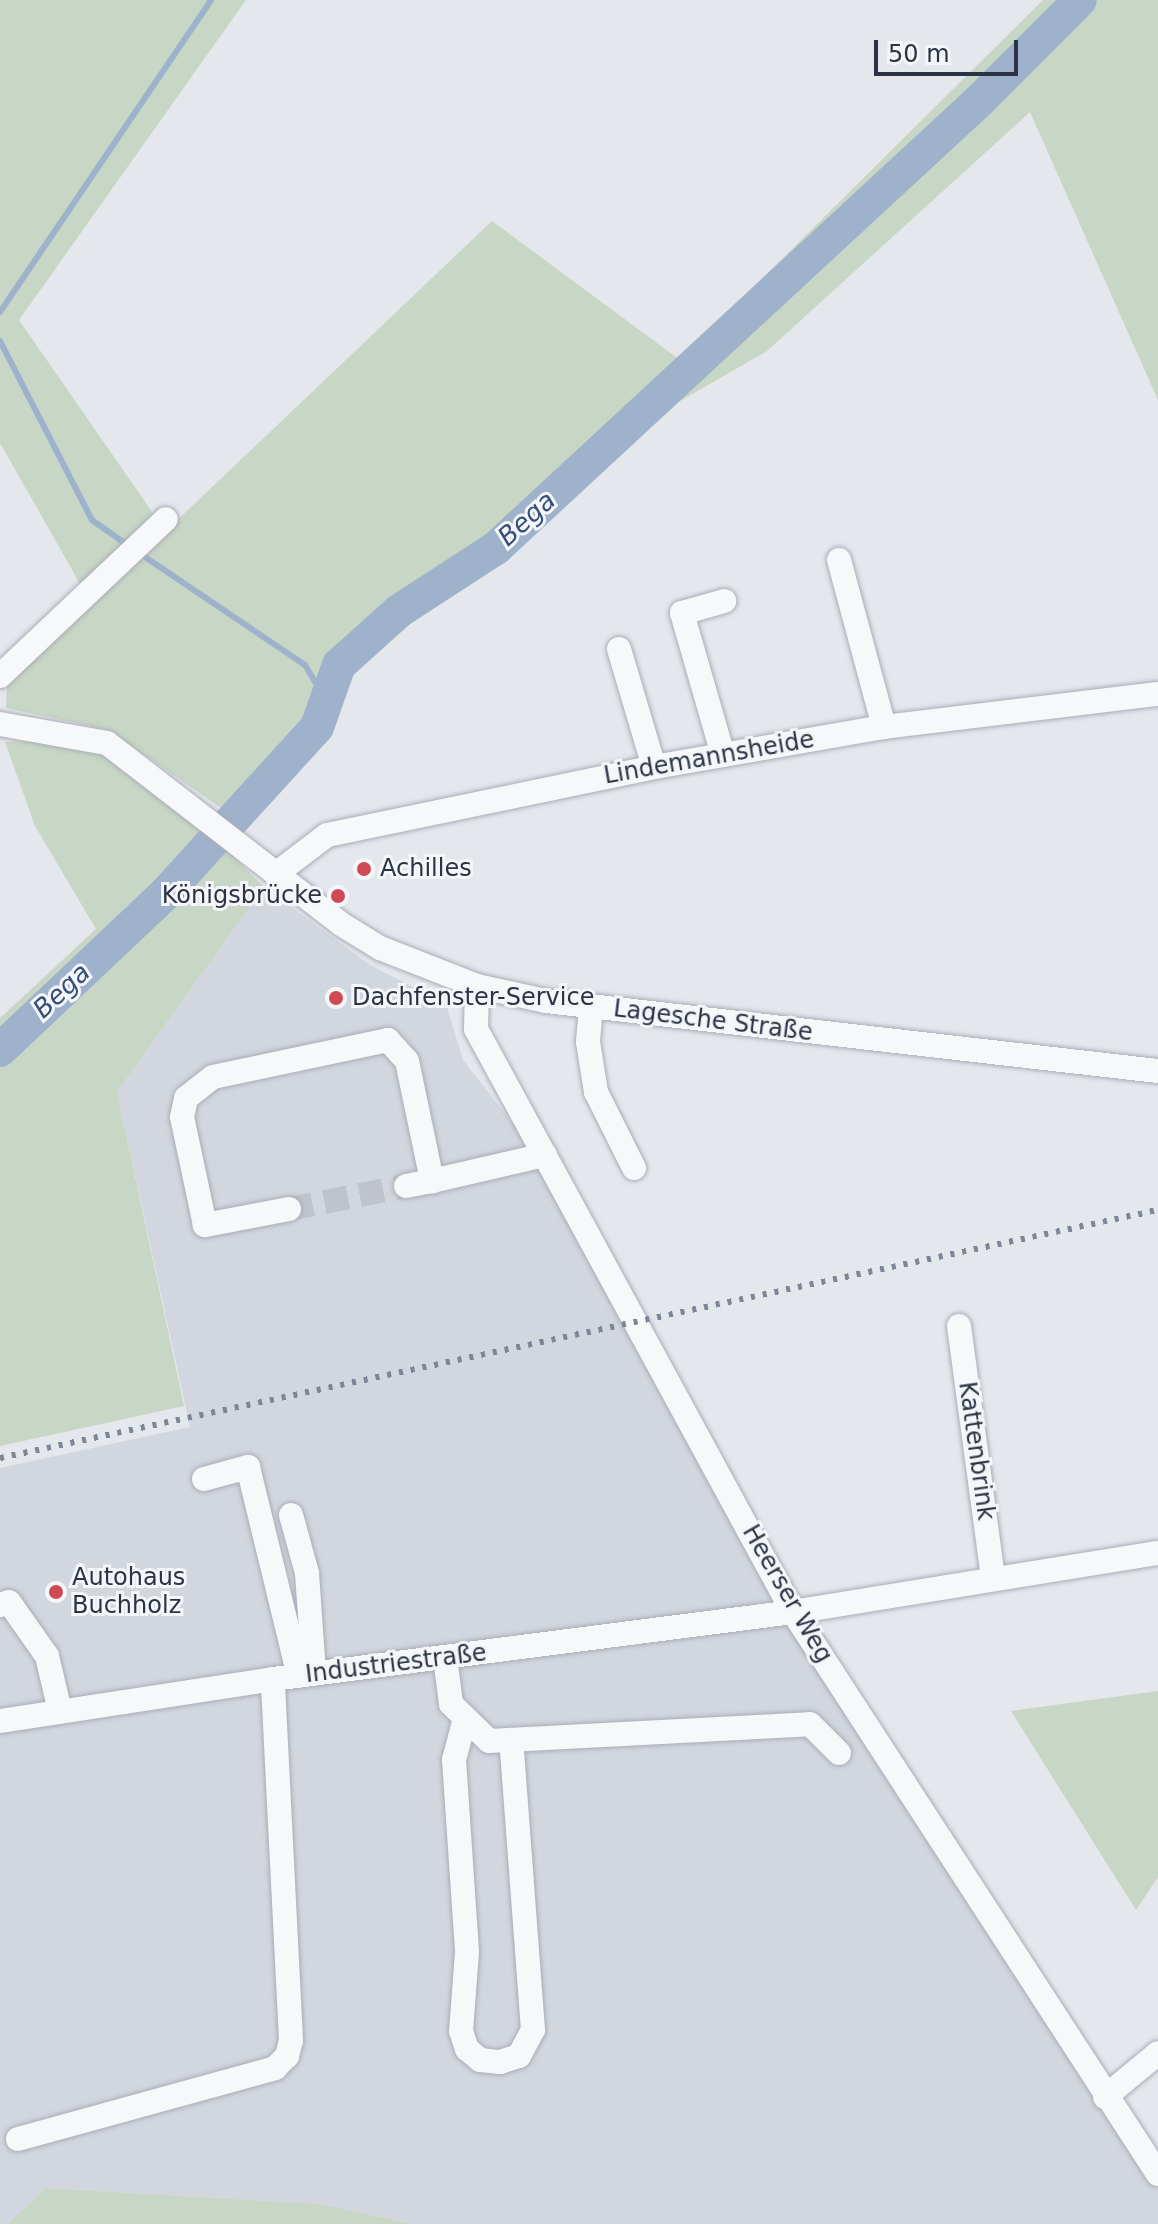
<!DOCTYPE html>
<html>
<head>
<meta charset="utf-8">
<style>
	body { margin:0 }
	#map { position:relative; width:1158px; height:2224px; overflow:hidden; background:#e4e7ec; font-family:"DejaVu Sans",sans-serif }
	div>[style] { position:absolute }
	.built>* { inset:0; background:#d2d6de }
	.green>* { inset:0; background:#c8d6c5 }
	.stream>* { height:6px; margin:-3px; padding:0 3px; transform-origin:3px; border-radius:3px; background:#9fb2cc }
	.river>* { height:34px; margin:-17px; padding:0 17px; transform-origin:17px; border-radius:17px; background:#9fb2cc }
	.minor-tunnel>* { height:24px; margin-top:-12px; transform-origin:0; background:repeating-linear-gradient(90deg,#bfc3cb 0 24px,transparent 0 36px) }
	.roads { filter:drop-shadow(0 0 2px #a9adb7) drop-shadow(0 0 2px #a9adb7) }
	.minor>* { height:24px; margin:-12px; padding:0 12px; transform-origin:12px; border-radius:12px; background:#f7f8fa }
	.rail>* { height:6px; margin-top:-3px; transform-origin:0; background:repeating-linear-gradient(90deg,#7d8596 0 4px,transparent 0 12px) }
	.dots>* { width:22px; height:22px; translate:-50% -50%; box-sizing:border-box; border:4px solid #f4f6f9; border-radius:50% }
	span { translate:-50% -50%; white-space:nowrap; text-align:center; line-height:1.15; -webkit-text-stroke:6px #f4f6f9; paint-order:stroke }
	.street-label { font-size:24px; color:#2b3345 }
	.poi-label { font-size:24px; color:#2b3345 }
	.left { translate:0 -50%; text-align:left }
	.right { translate:-100% -50%; text-align:right }
	.water-label { font-size:26px; color:#344f79; font-style:italic }
	.scale { position:absolute; left:874px; top:40px; width:144px; height:36px; box-sizing:border-box; border:4px solid #2b3345; border-top:0; padding-left:10px; font-size:24px; line-height:28px; white-space:nowrap; color:#2b3345; -webkit-text-stroke:6px #f4f6f9; paint-order:stroke }
</style>
</head>
<body>
<div id="map">
	<div class="built">
		<i style="clip-path:polygon(264px 887px,370px 965px,446px 1004px,463px 1060px,524px 1138px,907px 1807px,1158px 2187px,1158px 2224px,412px 2224px,321px 2204px,45px 2188px,8px 2224px,0 2224px,0 1468px,190px 1427px,117px 1092px)"></i>
	</div>
	<div class="green">
		<i style="clip-path:polygon(0 0,246px 0,19px 320px,157px 519px,83px 589px,0 443px)"></i>
		<i style="clip-path:polygon(1043px 0,1158px 0,1158px 400px,1030px 112px,767px 351px,654px 416px,678px 362px,489px 544px,391px 606px,330px 660px,305px 726px,228px 813px,109px 730px,6px 708px,7px 682px,492px 221px,680px 360px)"></i>
		<i style="clip-path:polygon(33px 741px,100px 752px,196px 820px,264px 887px,117px 1092px,184px 1406px,0 1446px,0 1018px,96px 929px,35px 826px,5px 742px)"></i>
		<i style="clip-path:polygon(1158px 1691px,1158px 1877px,1136px 1910px,1011px 1711px)"></i>
		<i style="clip-path:polygon(45px 2188px,321px 2204px,412px 2224px,8px 2224px)"></i>
	</div>
	<div class="stream">
		<i style="left:0;top:312px;width:377px;rotate:-55.9deg"></i>
		<i style="left:0;top:341px;width:201px;rotate:62.8deg"></i>
		<i style="left:92px;top:520px;width:42px;rotate:35.2deg"></i>
		<i style="left:145px;top:557px;width:193px;rotate:34deg"></i>
		<i style="left:305px;top:665px;width:41px;rotate:59deg"></i>
	</div>
	<div class="river">
		<i style="left:0;top:1050px;width:228px;rotate:-43.4deg"></i>
		<i style="left:166px;top:893px;width:224px;rotate:-47.7deg"></i>
		<i style="left:317px;top:727px;width:66px;rotate:-70.5deg"></i>
		<i style="left:339px;top:665px;width:81px;rotate:-42deg"></i>
		<i style="left:399px;top:611px;width:116px;rotate:-33deg"></i>
		<i style="left:496px;top:548px;width:660px;rotate:-42.79deg"></i>
		<i style="left:980px;top:100px;width:141px;rotate:-45deg"></i>
	</div>
	<div class="minor-tunnel">
		<i style="left:289px;top:1209px;width:119px;rotate:-11.1deg"></i>
	</div>
	<div class="roads">
		<div class="minor">
			<i style="left:839px;top:560px;width:173px;rotate:74.9deg"></i>
			<i style="left:619px;top:649px;width:123px;rotate:73.5deg"></i>
			<i style="left:0;top:676px;width:228px;rotate:-43.4deg"></i>
			<i style="left:0;top:724px;width:109px;rotate:10.1deg"></i>
			<i style="left:107px;top:743px;width:296px;rotate:37.7deg"></i>
			<i style="left:341px;top:924px;width:46px;rotate:31.6deg"></i>
			<i style="left:380px;top:948px;width:104px;rotate:21.4deg"></i>
			<i style="left:477px;top:986px;width:71px;rotate:12.3deg"></i>
			<i style="left:546px;top:1001px;width:616px;rotate:6.53deg"></i>
			<i style="left:723px;top:755px;width:148px;rotate:-106.1deg"></i>
			<i style="left:682px;top:613px;width:44px;rotate:-15.9deg"></i>
			<i style="left:277px;top:873px;width:63px;rotate:-37.2deg"></i>
			<i style="left:327px;top:835px;width:334px;rotate:-11.7deg"></i>
			<i style="left:654px;top:767px;width:233px;rotate:-9.9deg"></i>
			<i style="left:884px;top:727px;width:276px;rotate:-6.9deg"></i>
			<i style="left:477px;top:986px;width:43px;rotate:91.3deg"></i>
			<i style="left:476px;top:1029px;width:664px;rotate:61.47deg"></i>
			<i style="left:793px;top:1612px;width:670px;rotate:57deg"></i>
			<i style="left:591px;top:1007px;width:35px;rotate:95deg"></i>
			<i style="left:588px;top:1042px;width:51px;rotate:80.9deg"></i>
			<i style="left:596px;top:1092px;width:85px;rotate:63.4deg"></i>
			<i style="left:406px;top:1186px;width:26px;rotate:-11deg"></i>
			<i style="left:289px;top:1209px;width:86px;rotate:169.2deg"></i>
			<i style="left:205px;top:1225px;width:110px;rotate:-102deg"></i>
			<i style="left:182px;top:1117px;width:19px;rotate:-78deg"></i>
			<i style="left:186px;top:1098px;width:34px;rotate:-38deg"></i>
			<i style="left:213px;top:1077px;width:179px;rotate:-11.9deg"></i>
			<i style="left:388px;top:1040px;width:28px;rotate:48deg"></i>
			<i style="left:407px;top:1061px;width:123px;rotate:78.2deg"></i>
			<i style="left:432px;top:1181px;width:116px;rotate:-13deg"></i>
			<i style="left:959px;top:1326px;width:253px;rotate:82.3deg"></i>
			<i style="left:204px;top:1479px;width:46px;rotate:-15.3deg"></i>
			<i style="left:248px;top:1467px;width:215px;rotate:76.3deg"></i>
			<i style="left:291px;top:1515px;width:60px;rotate:74.6deg"></i>
			<i style="left:307px;top:1573px;width:101px;rotate:86deg"></i>
			<i style="left:0;top:1605px;width:9px;rotate:-18deg"></i>
			<i style="left:9px;top:1602px;width:66px;rotate:54.9deg"></i>
			<i style="left:47px;top:1656px;width:57px;rotate:76.7deg"></i>
			<i style="left:445px;top:1657px;width:47px;rotate:82.7deg"></i>
			<i style="left:451px;top:1704px;width:53px;rotate:44.2deg"></i>
			<i style="left:489px;top:1741px;width:321px;rotate:-3deg"></i>
			<i style="left:810px;top:1724px;width:41px;rotate:45deg"></i>
			<i style="left:465px;top:1718px;width:43px;rotate:104.7deg"></i>
			<i style="left:454px;top:1760px;width:192px;rotate:86.1deg"></i>
			<i style="left:467px;top:1952px;width:79px;rotate:94.3deg"></i>
			<i style="left:461px;top:2031px;width:19px;rotate:72deg"></i>
			<i style="left:467px;top:2049px;width:17px;rotate:40deg"></i>
			<i style="left:480px;top:2060px;width:20px;rotate:6deg"></i>
			<i style="left:500px;top:2062px;width:20px;rotate:-18deg"></i>
			<i style="left:519px;top:2056px;width:30px;rotate:-62deg"></i>
			<i style="left:533px;top:2030px;width:291px;rotate:-94.3deg"></i>
			<i style="left:0;top:1721px;width:276px;rotate:-8.7deg"></i>
			<i style="left:273px;top:1679px;width:524px;rotate:-7.34deg"></i>
			<i style="left:793px;top:1612px;width:370px;rotate:-9.2deg"></i>
			<i style="left:1105px;top:2097px;width:69px;rotate:-39.7deg"></i>
			<i style="left:18px;top:2139px;width:267px;rotate:-15.4deg"></i>
			<i style="left:275px;top:2068px;width:17px;rotate:-45deg"></i>
			<i style="left:287px;top:2056px;width:16px;rotate:-76deg"></i>
			<i style="left:291px;top:2040px;width:361px;rotate:-92.9deg"></i>
		</div>
	</div>
	<div class="rail">
		<i style="left:0;top:1458px;width:1184px;rotate:-12.09deg"></i>
	</div>
	<div class="dots">
		<i style="left:364px;top:869px;background:#d04a56"></i>
		<i style="left:338px;top:896px;background:#d04a56"></i>
		<i style="left:336px;top:998px;background:#d04a56"></i>
		<i style="left:56px;top:1592px;background:#d04a56"></i>
	</div>
	<div class="street-label">
		<span style="left:709px;top:758px;rotate:-10deg">Lindemannsheide</span>
		<span style="left:713px;top:1021px;rotate:7deg">Lagesche Straße</span>
		<span style="left:976px;top:1451px;rotate:82deg">Kattenbrink</span>
		<span style="left:787px;top:1594px;rotate:60deg">Heerser Weg</span>
		<span style="left:396px;top:1664px;rotate:-7deg">Industriestraße</span>
	</div>
	<div class="poi-label">
		<span class="left" style="left:380px;top:869px">Achilles</span>
		<span class="right" style="left:322px;top:896px">Königsbrücke</span>
		<span class="left" style="left:352px;top:998px">Dachfenster-Service</span>
		<span class="left" style="left:72px;top:1592px">Autohaus<br>Buchholz</span>
	</div>
	<div class="water-label">
		<span style="left:527px;top:519px;rotate:-42deg">Bega</span>
		<span style="left:62px;top:991px;rotate:-43deg">Bega</span>
	</div>
	<div class="scale">50 m</div>
</div>
</body>
</html>
